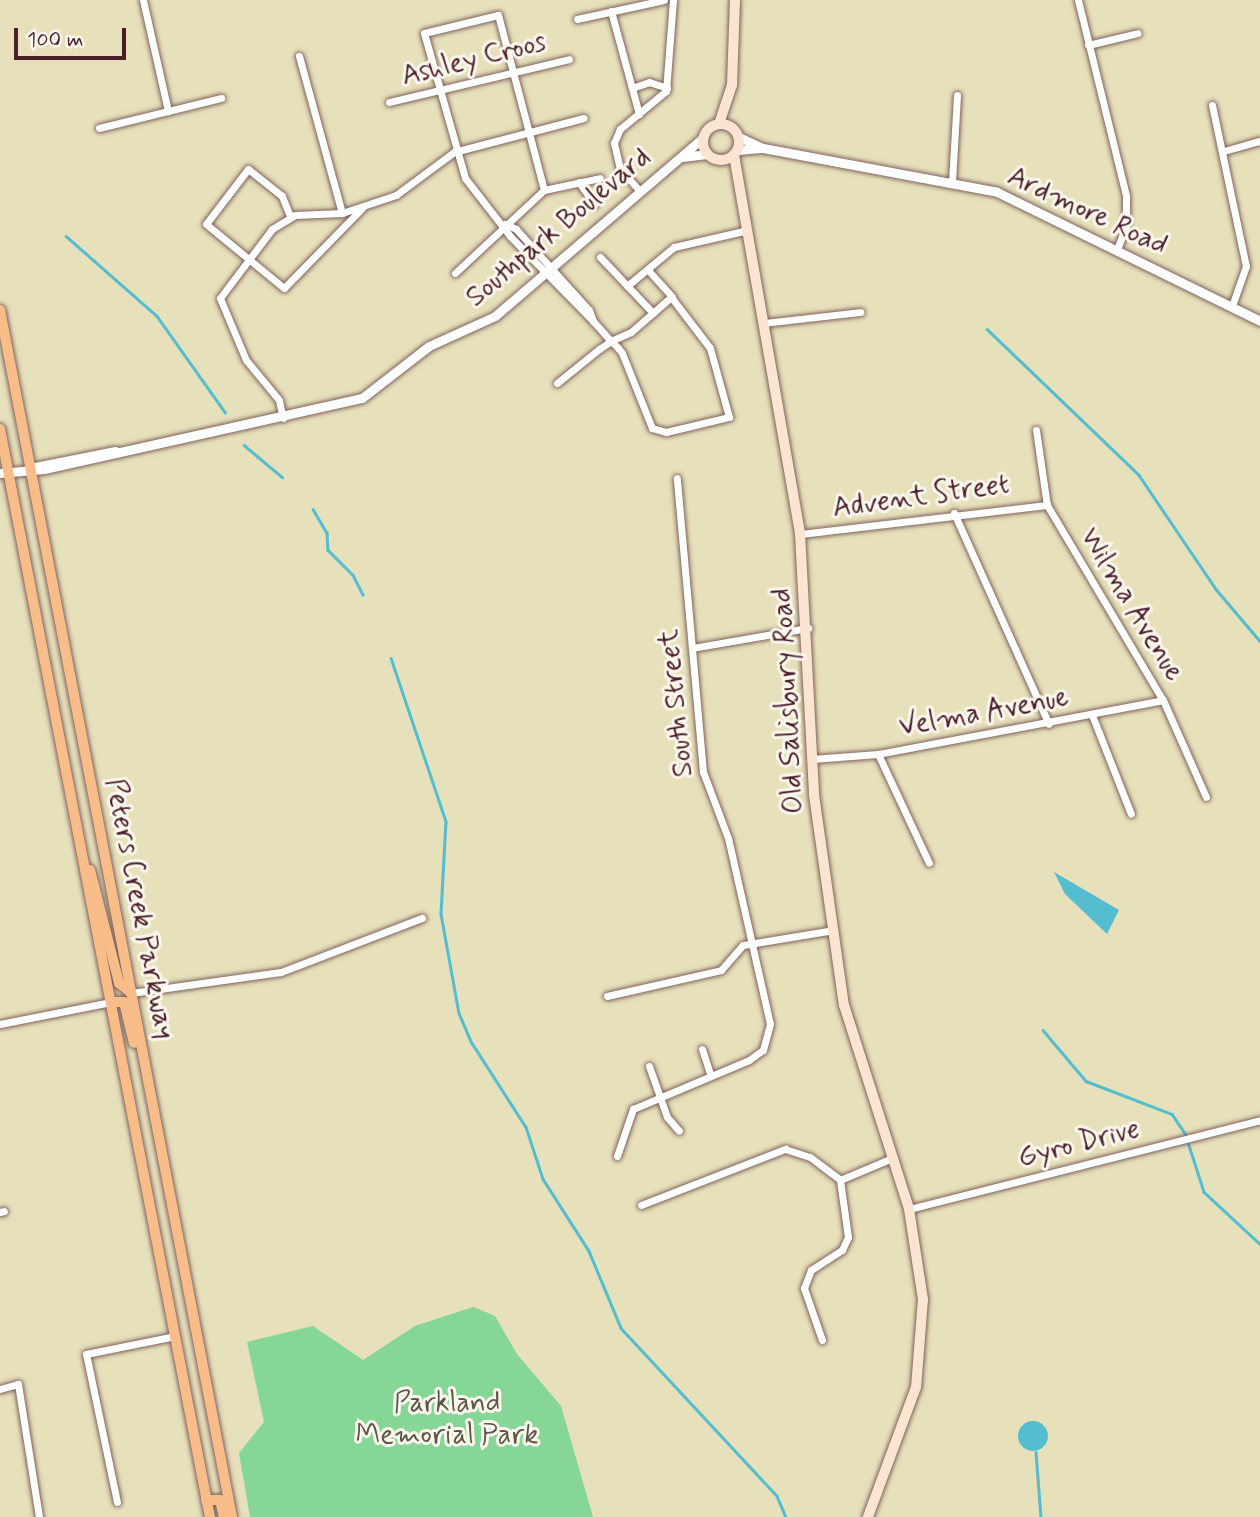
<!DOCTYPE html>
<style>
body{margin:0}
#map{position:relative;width:1260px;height:1517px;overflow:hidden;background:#e6e0bb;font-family:Mynerve,sans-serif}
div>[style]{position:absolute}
.green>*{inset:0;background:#85d697}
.water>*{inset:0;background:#54bdd0}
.round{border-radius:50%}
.stream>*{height:2.5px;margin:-1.25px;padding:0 1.25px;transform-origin:1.25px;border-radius:1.25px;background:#54bdd0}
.roads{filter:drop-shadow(0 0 2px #81635d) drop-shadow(0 0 2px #81635d)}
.minor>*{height:7px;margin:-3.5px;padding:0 3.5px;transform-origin:3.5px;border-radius:3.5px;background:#fff}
.tertiary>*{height:9px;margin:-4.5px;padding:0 4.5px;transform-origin:4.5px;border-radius:4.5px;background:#fff}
.secondary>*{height:10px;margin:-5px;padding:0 5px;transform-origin:5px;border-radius:5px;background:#fce5d0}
.secondary>.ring{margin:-5px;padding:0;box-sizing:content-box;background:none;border:10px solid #fce5d0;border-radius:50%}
.primary>*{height:10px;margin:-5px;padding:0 5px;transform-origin:5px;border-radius:5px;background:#f8bd89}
span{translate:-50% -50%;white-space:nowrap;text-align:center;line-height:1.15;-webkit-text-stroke:6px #fbf7ec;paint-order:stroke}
.street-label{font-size:28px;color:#4a1f2b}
.park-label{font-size:28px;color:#5c564b}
.scale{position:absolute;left:14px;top:28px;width:112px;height:32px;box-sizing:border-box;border:4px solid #4a1f2b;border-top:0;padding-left:9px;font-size:21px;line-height:24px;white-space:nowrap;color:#4a1f2b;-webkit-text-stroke:5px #fbf7ec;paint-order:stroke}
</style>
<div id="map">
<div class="green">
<div style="clip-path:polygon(473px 1307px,495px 1316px,517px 1354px,561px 1406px,593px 1517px,250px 1517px,239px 1453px,264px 1422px,247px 1342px,313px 1326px,363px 1360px,415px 1326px)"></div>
</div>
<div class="water">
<div style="clip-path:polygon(1054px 872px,1119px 910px,1107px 934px,1065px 894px)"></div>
<div class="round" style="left:1018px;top:1421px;width:30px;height:30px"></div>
</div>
<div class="stream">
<div style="left:66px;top:236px;width:121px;rotate:41.3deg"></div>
<div style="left:157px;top:316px;width:118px;rotate:54.7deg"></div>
<div style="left:987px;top:329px;width:211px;rotate:43.8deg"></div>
<div style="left:1139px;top:475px;width:138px;rotate:56deg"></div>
<div style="left:1216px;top:589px;width:68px;rotate:49.8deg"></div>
<div style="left:244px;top:445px;width:50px;rotate:40.1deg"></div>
<div style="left:313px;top:509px;width:28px;rotate:60deg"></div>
<div style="left:327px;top:533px;width:17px;rotate:87deg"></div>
<div style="left:328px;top:550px;width:35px;rotate:45deg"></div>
<div style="left:353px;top:575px;width:22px;rotate:63deg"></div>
<div style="left:391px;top:658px;width:172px;rotate:71.4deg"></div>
<div style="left:446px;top:821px;width:93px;rotate:93.1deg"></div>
<div style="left:441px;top:914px;width:101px;rotate:79.7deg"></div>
<div style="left:459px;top:1013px;width:33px;rotate:67deg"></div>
<div style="left:472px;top:1043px;width:100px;rotate:57.3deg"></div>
<div style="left:526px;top:1127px;width:55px;rotate:71.9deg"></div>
<div style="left:543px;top:1179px;width:85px;rotate:57.4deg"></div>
<div style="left:589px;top:1251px;width:83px;rotate:67.4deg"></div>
<div style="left:621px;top:1328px;width:229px;rotate:47.1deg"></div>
<div style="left:777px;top:1496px;width:23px;rotate:67deg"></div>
<div style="left:1043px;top:1030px;width:67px;rotate:49.9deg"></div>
<div style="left:1086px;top:1081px;width:92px;rotate:21deg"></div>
<div style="left:1172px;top:1114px;width:23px;rotate:56deg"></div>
<div style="left:1185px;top:1133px;width:62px;rotate:72.1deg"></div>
<div style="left:1204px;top:1192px;width:76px;rotate:42.9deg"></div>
<div style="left:1036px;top:1452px;width:65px;rotate:85.6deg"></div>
</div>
<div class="roads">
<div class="minor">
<div style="left:143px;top:0;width:114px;rotate:77.3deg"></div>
<div style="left:1078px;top:0;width:202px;rotate:76.2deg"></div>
<div style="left:1126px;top:196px;width:30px;rotate:90deg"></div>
<div style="left:1126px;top:226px;width:25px;rotate:111deg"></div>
<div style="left:611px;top:11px;width:107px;rotate:74.8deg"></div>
<div style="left:577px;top:19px;width:89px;rotate:-12.3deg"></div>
<div style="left:1088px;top:45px;width:51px;rotate:-13.5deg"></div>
<div style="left:299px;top:56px;width:163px;rotate:74.7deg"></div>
<div style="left:632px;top:88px;width:18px;rotate:-19deg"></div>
<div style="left:649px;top:82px;width:19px;rotate:18deg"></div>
<div style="left:389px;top:102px;width:185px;rotate:-13.4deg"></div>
<div style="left:1212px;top:105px;width:165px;rotate:78.1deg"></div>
<div style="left:1246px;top:266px;width:42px;rotate:109.3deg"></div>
<div style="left:99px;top:128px;width:126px;rotate:-13.8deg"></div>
<div style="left:1224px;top:151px;width:37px;rotate:-16deg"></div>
<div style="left:579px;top:182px;width:27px;rotate:56deg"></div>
<div style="left:952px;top:182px;width:87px;rotate:-86.7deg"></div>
<div style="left:638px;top:189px;width:27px;rotate:-132deg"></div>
<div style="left:620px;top:169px;width:27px;rotate:-103deg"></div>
<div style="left:614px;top:143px;width:15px;rotate:-67deg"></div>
<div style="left:620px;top:129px;width:60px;rotate:-39.6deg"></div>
<div style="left:666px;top:91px;width:91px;rotate:-85.6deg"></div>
<div style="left:544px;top:190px;width:181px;rotate:-104.7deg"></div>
<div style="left:498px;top:15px;width:76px;rotate:166.3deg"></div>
<div style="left:424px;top:33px;width:151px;rotate:74.2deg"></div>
<div style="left:465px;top:178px;width:73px;rotate:52.2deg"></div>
<div style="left:510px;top:236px;width:119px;rotate:45.7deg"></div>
<div style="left:290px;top:216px;width:22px;rotate:-112deg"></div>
<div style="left:282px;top:196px;width:43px;rotate:-141.5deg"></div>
<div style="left:248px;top:169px;width:69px;rotate:127.4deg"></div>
<div style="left:206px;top:224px;width:101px;rotate:39.4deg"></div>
<div style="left:284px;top:288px;width:113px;rotate:-45.7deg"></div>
<div style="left:505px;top:224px;width:12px;rotate:24deg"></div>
<div style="left:516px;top:229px;width:109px;rotate:48deg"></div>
<div style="left:589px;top:310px;width:12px;rotate:70deg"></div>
<div style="left:593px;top:321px;width:27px;rotate:48deg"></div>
<div style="left:611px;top:341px;width:10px;rotate:45deg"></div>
<div style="left:618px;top:348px;width:6px;rotate:51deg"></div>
<div style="left:622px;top:353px;width:81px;rotate:68.2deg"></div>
<div style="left:652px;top:428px;width:15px;rotate:16deg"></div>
<div style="left:666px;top:432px;width:65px;rotate:-13.4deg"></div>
<div style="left:729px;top:417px;width:72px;rotate:-105.4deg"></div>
<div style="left:710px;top:348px;width:64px;rotate:-127.4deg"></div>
<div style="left:671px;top:297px;width:53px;rotate:138.8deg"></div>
<div style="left:631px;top:332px;width:22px;rotate:156deg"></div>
<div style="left:611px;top:341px;width:14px;rotate:146deg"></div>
<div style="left:599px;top:349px;width:54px;rotate:141deg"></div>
<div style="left:600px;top:257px;width:77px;rotate:46.6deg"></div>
<div style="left:648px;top:270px;width:36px;rotate:48deg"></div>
<div style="left:455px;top:273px;width:122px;rotate:-43deg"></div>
<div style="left:544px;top:190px;width:57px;rotate:-12.1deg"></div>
<div style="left:627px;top:286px;width:61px;rotate:-39.7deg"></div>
<div style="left:674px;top:247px;width:76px;rotate:-12.9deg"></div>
<div style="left:764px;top:323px;width:97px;rotate:-6.5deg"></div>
<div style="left:283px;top:418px;width:18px;rotate:-103deg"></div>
<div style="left:279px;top:400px;width:52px;rotate:-129.5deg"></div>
<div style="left:246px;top:360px;width:67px;rotate:-112.8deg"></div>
<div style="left:220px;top:298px;width:86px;rotate:-53deg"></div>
<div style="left:272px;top:229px;width:27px;rotate:-31deg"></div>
<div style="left:295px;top:215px;width:47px;rotate:-2.4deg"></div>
<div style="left:342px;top:213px;width:57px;rotate:-18.4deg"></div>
<div style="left:396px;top:195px;width:72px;rotate:-36.6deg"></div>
<div style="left:454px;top:152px;width:134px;rotate:-14.7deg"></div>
<div style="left:1036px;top:430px;width:76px;rotate:81.7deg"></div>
<div style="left:1047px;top:505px;width:227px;rotate:59.3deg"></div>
<div style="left:1163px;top:700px;width:106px;rotate:66.1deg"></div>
<div style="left:954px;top:513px;width:231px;rotate:65.8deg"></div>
<div style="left:800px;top:534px;width:249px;rotate:-6.7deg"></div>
<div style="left:692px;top:648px;width:118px;rotate:-9.8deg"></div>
<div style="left:1092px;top:715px;width:106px;rotate:68.5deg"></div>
<div style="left:878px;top:754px;width:120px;rotate:64.9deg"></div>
<div style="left:812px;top:759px;width:66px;rotate:-4.3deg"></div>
<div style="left:878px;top:754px;width:290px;rotate:-10.7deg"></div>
<div style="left:131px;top:993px;width:151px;rotate:-8deg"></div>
<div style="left:281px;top:972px;width:151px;rotate:-21deg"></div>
<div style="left:607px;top:996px;width:117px;rotate:-12.8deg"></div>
<div style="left:721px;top:970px;width:33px;rotate:-49deg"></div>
<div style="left:743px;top:945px;width:92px;rotate:-9.4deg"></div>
<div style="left:0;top:1024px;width:113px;rotate:-11.2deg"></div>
<div style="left:702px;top:1049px;width:26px;rotate:72deg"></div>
<div style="left:649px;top:1066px;width:54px;rotate:70.6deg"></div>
<div style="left:667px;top:1117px;width:18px;rotate:49deg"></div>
<div style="left:617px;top:1156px;width:50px;rotate:-71.2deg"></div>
<div style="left:633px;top:1109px;width:126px;rotate:-22.9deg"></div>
<div style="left:749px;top:1060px;width:17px;rotate:-36deg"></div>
<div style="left:763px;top:1050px;width:27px;rotate:-75deg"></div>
<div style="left:770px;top:1024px;width:191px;rotate:-102.7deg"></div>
<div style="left:728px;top:838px;width:71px;rotate:-110.7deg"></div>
<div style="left:703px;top:772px;width:295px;rotate:-95.1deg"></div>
<div style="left:641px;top:1205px;width:155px;rotate:-21.3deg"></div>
<div style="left:785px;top:1149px;width:26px;rotate:18deg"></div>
<div style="left:810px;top:1157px;width:38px;rotate:37deg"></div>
<div style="left:840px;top:1180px;width:56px;rotate:-22.9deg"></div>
<div style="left:909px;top:1209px;width:362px;rotate:-14.2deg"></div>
<div style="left:0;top:1212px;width:4px;rotate:-14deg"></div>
<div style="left:822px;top:1340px;width:55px;rotate:-109.1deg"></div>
<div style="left:804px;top:1288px;width:19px;rotate:-69deg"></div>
<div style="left:811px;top:1270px;width:37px;rotate:-33deg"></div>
<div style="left:842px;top:1250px;width:14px;rotate:-65deg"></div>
<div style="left:848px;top:1237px;width:58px;rotate:-98deg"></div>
<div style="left:0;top:1389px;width:19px;rotate:-16deg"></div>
<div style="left:18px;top:1384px;width:135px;rotate:81deg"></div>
<div style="left:117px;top:1502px;width:151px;rotate:-101.8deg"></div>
<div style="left:86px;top:1354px;width:91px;rotate:-11.4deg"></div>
</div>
<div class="tertiary">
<div style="left:739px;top:137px;width:26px;rotate:25deg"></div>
<div style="left:763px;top:148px;width:238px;rotate:10.6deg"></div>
<div style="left:997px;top:192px;width:293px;rotate:26.1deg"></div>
<div style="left:738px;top:150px;width:23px;rotate:-5deg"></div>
<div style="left:682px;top:157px;width:25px;rotate:-7deg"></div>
<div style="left:30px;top:468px;width:87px;rotate:-11.3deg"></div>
<div style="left:0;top:473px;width:44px;rotate:-5.2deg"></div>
<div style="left:44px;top:469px;width:326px;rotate:-12.6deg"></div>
<div style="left:362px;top:398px;width:85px;rotate:-37.8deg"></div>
<div style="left:429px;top:346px;width:72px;rotate:-24.4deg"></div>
<div style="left:495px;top:316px;width:274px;rotate:-40.6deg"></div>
</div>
<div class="secondary">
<div class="ring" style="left:703px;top:124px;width:26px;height:26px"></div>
<div style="left:719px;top:124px;width:41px;rotate:-71.6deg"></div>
<div style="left:732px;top:85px;width:85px;rotate:-88deg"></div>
<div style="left:734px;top:155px;width:385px;rotate:80.1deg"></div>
<div style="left:800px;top:534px;width:261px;rotate:86.9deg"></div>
<div style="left:814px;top:795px;width:212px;rotate:81.9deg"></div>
<div style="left:844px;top:1005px;width:214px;rotate:72.3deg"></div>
<div style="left:909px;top:1209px;width:91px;rotate:81.2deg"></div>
<div style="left:923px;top:1299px;width:88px;rotate:94.5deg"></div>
<div style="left:916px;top:1387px;width:139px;rotate:110.3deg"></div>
</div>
<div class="primary">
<div style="left:0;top:310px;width:1229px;rotate:79.12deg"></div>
<div style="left:0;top:429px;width:1108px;rotate:79.08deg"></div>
<div style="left:90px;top:870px;width:117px;rotate:75.6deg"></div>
<div style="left:119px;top:983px;width:16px;rotate:40deg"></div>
<div style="left:111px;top:1002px;width:13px"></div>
<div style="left:124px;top:1002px;width:42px;rotate:76.3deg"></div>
<div style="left:206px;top:1500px;width:14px"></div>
<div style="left:220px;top:1500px;width:17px;rotate:77deg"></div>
</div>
</div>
<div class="street-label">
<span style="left:474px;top:60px;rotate:-14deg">Ashley Croos</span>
<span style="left:1087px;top:212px;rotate:25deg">Ardmore Road</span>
<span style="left:559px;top:228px;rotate:-40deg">Southpark Boulevard</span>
<span style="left:921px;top:497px;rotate:-8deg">Advent Street</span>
<span style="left:1131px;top:605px;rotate:59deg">Wilma Avenue</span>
<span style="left:789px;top:701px;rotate:-93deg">Old Salisbury Road</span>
<span style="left:677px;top:703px;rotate:-96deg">South Street</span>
<span style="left:984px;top:713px;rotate:-10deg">Velma Avenue</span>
<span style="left:139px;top:909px;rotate:79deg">Peters Creek Parkway</span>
<span style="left:1079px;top:1144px;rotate:-14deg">Gyro Drive</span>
</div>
<div class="park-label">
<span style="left:447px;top:1420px">Parkland<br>Memorial Park</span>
</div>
<div class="scale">100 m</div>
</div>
